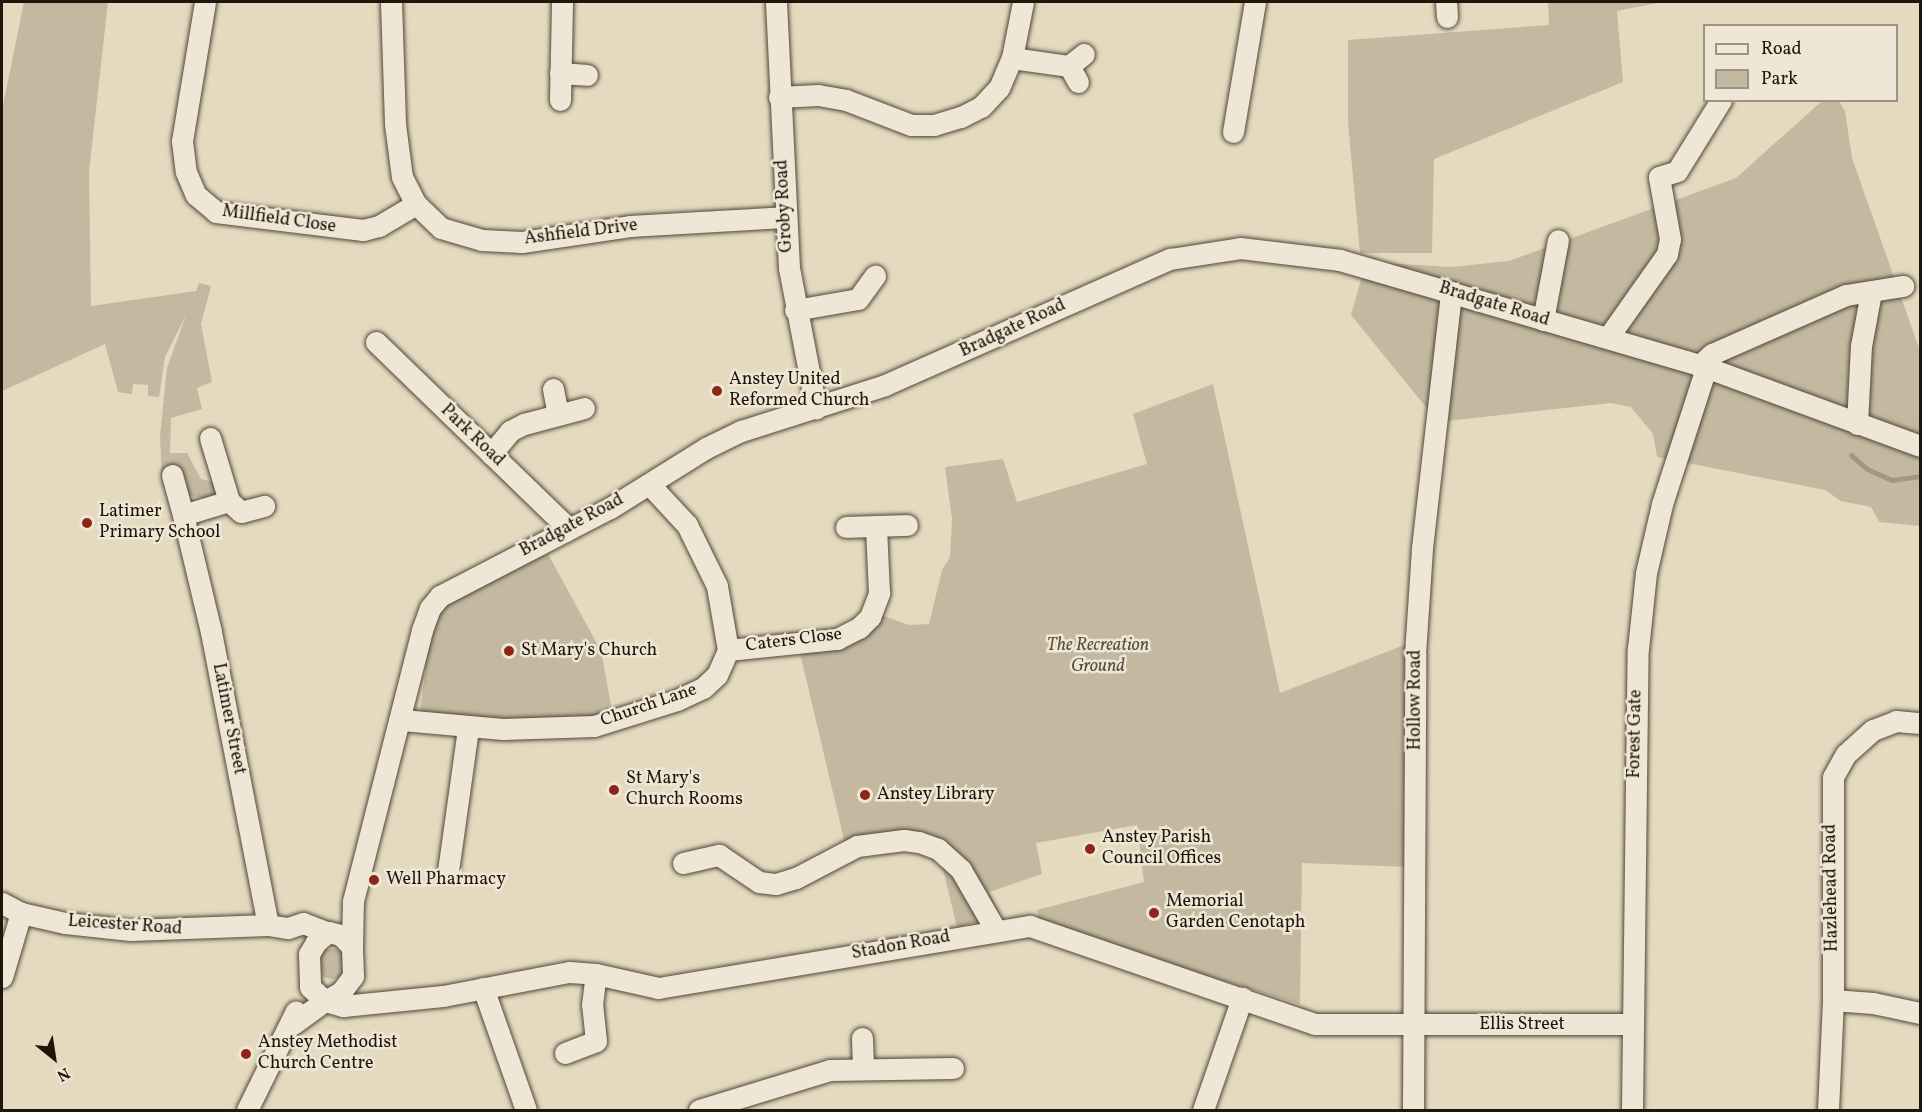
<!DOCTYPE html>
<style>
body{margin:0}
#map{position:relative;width:1922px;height:1112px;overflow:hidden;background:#e5dabf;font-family:Vollkorn,serif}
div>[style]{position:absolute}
.green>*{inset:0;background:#c4b9a0}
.round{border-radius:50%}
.stream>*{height:5px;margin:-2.5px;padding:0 2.5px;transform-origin:2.5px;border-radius:2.5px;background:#a29782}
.roads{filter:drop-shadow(0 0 2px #514638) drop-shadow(0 0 2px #514638)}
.minor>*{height:21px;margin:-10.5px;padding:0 10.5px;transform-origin:10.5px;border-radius:10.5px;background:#eee7d5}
.dots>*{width:16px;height:16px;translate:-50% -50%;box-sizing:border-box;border:3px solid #eee7d5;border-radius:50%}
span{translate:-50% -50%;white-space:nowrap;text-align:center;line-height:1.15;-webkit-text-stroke:5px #eee7d5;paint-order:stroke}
.street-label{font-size:18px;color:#20150b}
.poi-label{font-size:18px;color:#20150b}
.left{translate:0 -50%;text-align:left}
.park-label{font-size:18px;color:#594e3f;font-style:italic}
.frame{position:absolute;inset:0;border:3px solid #20150b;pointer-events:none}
.legend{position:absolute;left:1703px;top:24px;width:195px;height:78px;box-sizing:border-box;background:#eee7d5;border:2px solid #9c9384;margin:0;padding:8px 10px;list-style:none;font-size:18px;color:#20150b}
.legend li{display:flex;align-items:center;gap:12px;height:30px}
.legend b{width:30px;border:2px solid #9c9384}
.north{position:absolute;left:24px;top:1028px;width:60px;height:60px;-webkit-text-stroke:4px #eee7d5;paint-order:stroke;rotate:150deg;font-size:16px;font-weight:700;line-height:24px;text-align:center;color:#20150b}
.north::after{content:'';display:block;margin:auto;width:21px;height:27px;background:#20150b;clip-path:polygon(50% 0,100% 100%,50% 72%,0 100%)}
</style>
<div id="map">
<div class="green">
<div style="clip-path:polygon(24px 2px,108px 2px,89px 172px,91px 306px,196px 291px,199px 283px,211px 286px,201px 324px,212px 382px,197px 388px,202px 409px,171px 418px,170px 453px,187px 453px,201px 479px,216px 483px,216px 494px,206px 498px,189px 496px,179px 474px,162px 477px,160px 436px,167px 368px,186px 315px,165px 357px,159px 397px,148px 396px,148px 385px,133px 384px,132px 394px,118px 392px,105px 344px,2px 391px,2px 110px)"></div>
<div style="clip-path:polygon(1548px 2px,1662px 2px,1617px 11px,1623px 82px,1434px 159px,1432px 253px,1360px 253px,1348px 123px,1348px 40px,1549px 25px)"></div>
<div style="clip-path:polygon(1822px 101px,1839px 101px,1845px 111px,1852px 158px,1920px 351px,1920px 526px,1879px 522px,1871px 507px,1841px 501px,1825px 490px,1657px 457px,1653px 434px,1631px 407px,1611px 403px,1438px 422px,1351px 315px,1366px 262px,1451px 267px,1509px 261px,1736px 178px)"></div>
<div style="clip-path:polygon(1213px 384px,1280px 693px,1412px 642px,1408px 867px,1302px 863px,1300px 1004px,1040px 925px,1037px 910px,1144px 882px,1137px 825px,1036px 843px,1042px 874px,989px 892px,1001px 916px,957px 927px,938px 849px,847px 852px,800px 653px,884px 616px,909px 625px,929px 624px,942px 570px,950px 557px,952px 519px,945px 467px,1003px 459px,1017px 502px,1147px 464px,1133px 414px)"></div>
<div style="clip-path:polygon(548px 554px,601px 651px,612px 710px,566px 723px,420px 713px,428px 648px,441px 610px,463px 593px)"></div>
<div class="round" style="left:317px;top:949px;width:30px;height:30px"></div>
</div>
<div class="stream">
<div style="left:1851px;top:455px;width:21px;rotate:41deg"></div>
<div style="left:1867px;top:469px;width:27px;rotate:24deg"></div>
<div style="left:1892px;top:480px;width:28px;rotate:-8deg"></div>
</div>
<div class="roads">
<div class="minor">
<div style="left:205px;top:2px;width:141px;rotate:99.4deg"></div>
<div style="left:182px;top:141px;width:31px;rotate:83deg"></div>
<div style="left:186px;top:172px;width:25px;rotate:67deg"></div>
<div style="left:196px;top:195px;width:26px;rotate:40deg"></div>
<div style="left:216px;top:212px;width:148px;rotate:7deg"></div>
<div style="left:363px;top:230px;width:16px;rotate:-14deg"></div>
<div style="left:379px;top:226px;width:43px;rotate:-30.7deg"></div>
<div style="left:391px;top:2px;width:122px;rotate:88.1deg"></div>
<div style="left:395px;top:124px;width:53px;rotate:82.5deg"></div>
<div style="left:402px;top:177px;width:30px;rotate:63deg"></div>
<div style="left:416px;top:204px;width:35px;rotate:44deg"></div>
<div style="left:441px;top:228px;width:43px;rotate:16.3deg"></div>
<div style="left:482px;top:240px;width:40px;rotate:2.9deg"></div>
<div style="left:522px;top:242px;width:109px;rotate:-8.4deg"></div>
<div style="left:630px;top:226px;width:154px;rotate:-3.3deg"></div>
<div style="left:776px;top:2px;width:266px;rotate:87.2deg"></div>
<div style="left:789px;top:268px;width:143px;rotate:79.1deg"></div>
<div style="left:1446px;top:2px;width:15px;rotate:86deg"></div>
<div style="left:1012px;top:58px;width:58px;rotate:8deg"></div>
<div style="left:560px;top:73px;width:27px;rotate:4deg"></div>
<div style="left:1078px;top:82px;width:18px;rotate:-119deg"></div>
<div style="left:1069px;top:66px;width:19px;rotate:-39deg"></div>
<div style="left:779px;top:97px;width:39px;rotate:-3deg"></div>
<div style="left:818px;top:95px;width:28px;rotate:10deg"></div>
<div style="left:846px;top:100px;width:70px;rotate:21deg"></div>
<div style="left:911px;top:125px;width:23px"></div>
<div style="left:934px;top:125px;width:28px;rotate:-17deg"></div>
<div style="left:961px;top:117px;width:22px;rotate:-27deg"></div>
<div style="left:981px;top:107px;width:26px;rotate:-47deg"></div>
<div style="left:999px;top:88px;width:33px;rotate:-67deg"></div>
<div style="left:1012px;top:58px;width:57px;rotate:-78.9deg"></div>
<div style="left:560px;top:100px;width:98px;rotate:-88.8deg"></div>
<div style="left:1233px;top:132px;width:132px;rotate:-80.4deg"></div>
<div style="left:795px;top:310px;width:64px;rotate:-9.9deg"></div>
<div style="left:858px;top:299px;width:29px;rotate:-54deg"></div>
<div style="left:1543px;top:320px;width:81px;rotate:-79.4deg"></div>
<div style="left:1609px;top:336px;width:100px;rotate:-54.7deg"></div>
<div style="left:1667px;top:254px;width:15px;rotate:-79deg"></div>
<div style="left:1670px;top:239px;width:63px;rotate:-100.1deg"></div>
<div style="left:1659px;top:177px;width:19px;rotate:-18deg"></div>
<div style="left:1677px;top:171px;width:84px;rotate:-58.2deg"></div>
<div style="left:376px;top:342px;width:257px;rotate:44.1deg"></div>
<div style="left:561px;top:521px;width:11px;rotate:63deg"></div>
<div style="left:1700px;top:365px;width:16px;rotate:-43deg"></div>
<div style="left:1712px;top:354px;width:146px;rotate:-23.8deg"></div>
<div style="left:1846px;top:295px;width:58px;rotate:-9deg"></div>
<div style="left:553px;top:389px;width:26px;rotate:79deg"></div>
<div style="left:1857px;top:424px;width:78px;rotate:-87.1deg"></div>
<div style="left:1861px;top:346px;width:55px;rotate:-79.5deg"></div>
<div style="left:210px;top:438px;width:66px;rotate:73.2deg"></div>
<div style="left:229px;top:501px;width:16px;rotate:43deg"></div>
<div style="left:241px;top:512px;width:24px;rotate:-15deg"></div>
<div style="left:491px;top:454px;width:30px;rotate:-50deg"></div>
<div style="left:510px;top:431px;width:16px;rotate:-27deg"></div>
<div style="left:524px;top:424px;width:62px;rotate:-14.9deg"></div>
<div style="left:172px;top:475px;width:41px;rotate:74.6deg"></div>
<div style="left:229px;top:501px;width:48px;rotate:163.1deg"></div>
<div style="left:183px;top:515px;width:120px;rotate:76.5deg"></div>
<div style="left:211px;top:632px;width:298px;rotate:79deg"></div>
<div style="left:846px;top:527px;width:61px;rotate:-1.9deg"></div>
<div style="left:728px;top:650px;width:110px;rotate:-5.8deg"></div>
<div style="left:837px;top:639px;width:25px;rotate:-27deg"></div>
<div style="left:859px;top:628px;width:16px;rotate:-45deg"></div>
<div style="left:870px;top:617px;width:26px;rotate:-69deg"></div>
<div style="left:879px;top:593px;width:66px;rotate:-92.6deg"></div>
<div style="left:402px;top:720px;width:101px;rotate:5.1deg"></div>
<div style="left:503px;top:729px;width:91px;rotate:-1.9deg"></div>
<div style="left:594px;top:726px;width:87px;rotate:-17.4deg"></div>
<div style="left:677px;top:700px;width:29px;rotate:-25deg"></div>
<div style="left:703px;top:688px;width:19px;rotate:-43deg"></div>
<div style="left:717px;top:675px;width:27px;rotate:-66deg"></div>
<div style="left:728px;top:650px;width:65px;rotate:-99.8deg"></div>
<div style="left:717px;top:586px;width:68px;rotate:-116.2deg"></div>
<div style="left:687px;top:525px;width:56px;rotate:-132.8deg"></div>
<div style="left:683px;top:863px;width:37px;rotate:-13deg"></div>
<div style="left:719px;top:855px;width:48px;rotate:34deg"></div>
<div style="left:759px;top:882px;width:17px;rotate:7deg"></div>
<div style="left:776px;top:884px;width:21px;rotate:-17deg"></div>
<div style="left:796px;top:878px;width:69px;rotate:-27.7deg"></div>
<div style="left:857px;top:846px;width:47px;rotate:-7.3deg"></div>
<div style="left:904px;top:840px;width:15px;rotate:8deg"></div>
<div style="left:919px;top:842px;width:20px;rotate:20deg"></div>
<div style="left:938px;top:849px;width:31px;rotate:42deg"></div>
<div style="left:961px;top:870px;width:68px;rotate:60deg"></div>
<div style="left:448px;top:871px;width:144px;rotate:-82deg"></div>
<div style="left:2px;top:903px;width:21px;rotate:28deg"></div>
<div style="left:21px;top:913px;width:45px;rotate:12.8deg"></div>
<div style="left:65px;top:923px;width:66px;rotate:6.1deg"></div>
<div style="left:131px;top:930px;width:137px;rotate:-2.1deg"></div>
<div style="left:268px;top:925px;width:20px;rotate:9deg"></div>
<div style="left:288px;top:928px;width:16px;rotate:-18deg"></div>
<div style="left:303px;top:923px;width:25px;rotate:21deg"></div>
<div style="left:352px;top:947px;width:46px;rotate:-88.8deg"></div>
<div style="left:353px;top:901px;width:280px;rotate:-75.7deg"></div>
<div style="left:422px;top:630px;width:23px;rotate:-70deg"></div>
<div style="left:430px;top:608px;width:16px;rotate:-50deg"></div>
<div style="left:440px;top:596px;width:191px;rotate:-27.4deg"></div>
<div style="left:610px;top:508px;width:113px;rotate:-32deg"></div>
<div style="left:706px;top:448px;width:39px;rotate:-26deg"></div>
<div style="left:741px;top:431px;width:151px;rotate:-17.7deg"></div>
<div style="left:885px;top:385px;width:312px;rotate:-23.9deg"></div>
<div style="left:1170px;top:259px;width:71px;rotate:-8.9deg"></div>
<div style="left:1240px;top:248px;width:101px;rotate:6.8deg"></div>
<div style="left:1340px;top:260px;width:375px;rotate:16.3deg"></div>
<div style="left:1700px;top:365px;width:234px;rotate:20.2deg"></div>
<div style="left:2px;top:977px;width:67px;rotate:-73.5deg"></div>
<div style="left:483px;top:988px;width:129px;rotate:70.6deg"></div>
<div style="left:1833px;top:1000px;width:40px;rotate:4.3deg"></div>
<div style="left:1873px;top:1003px;width:48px;rotate:12deg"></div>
<div style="left:293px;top:1024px;width:39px;rotate:-36deg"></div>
<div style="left:325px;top:1001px;width:18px;rotate:-29deg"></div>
<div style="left:341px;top:992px;width:20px;rotate:-53deg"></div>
<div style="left:353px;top:976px;width:29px;rotate:-92deg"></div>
<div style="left:352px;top:947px;width:16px;rotate:-133deg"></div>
<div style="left:341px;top:935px;width:13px;rotate:-167deg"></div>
<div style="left:328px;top:932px;width:16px;rotate:140deg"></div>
<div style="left:316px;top:942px;width:14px;rotate:120deg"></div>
<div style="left:309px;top:954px;width:33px;rotate:88deg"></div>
<div style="left:310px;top:987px;width:21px;rotate:43deg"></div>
<div style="left:325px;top:1001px;width:19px;rotate:16deg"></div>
<div style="left:343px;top:1006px;width:100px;rotate:-5.7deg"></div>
<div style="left:443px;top:996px;width:128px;rotate:-10.8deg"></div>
<div style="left:569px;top:972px;width:27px;rotate:4deg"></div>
<div style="left:596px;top:974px;width:64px;rotate:12.7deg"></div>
<div style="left:658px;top:988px;width:377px;rotate:-9.5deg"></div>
<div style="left:1030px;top:926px;width:301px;rotate:19deg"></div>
<div style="left:1315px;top:1024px;width:318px"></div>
<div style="left:862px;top:1038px;width:28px;rotate:88deg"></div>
<div style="left:565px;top:1053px;width:33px;rotate:-21deg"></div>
<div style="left:596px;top:1041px;width:36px;rotate:-96deg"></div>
<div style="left:592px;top:1005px;width:31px;rotate:-83deg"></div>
<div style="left:247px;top:1110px;width:110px;rotate:-63.7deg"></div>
<div style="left:699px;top:1110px;width:137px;rotate:-17deg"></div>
<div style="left:830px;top:1070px;width:123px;rotate:-0.9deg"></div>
<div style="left:1203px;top:1110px;width:119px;rotate:-70.8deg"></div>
<div style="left:1413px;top:1110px;width:456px;rotate:-89.7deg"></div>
<div style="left:1415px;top:654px;width:106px;rotate:-86.2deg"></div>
<div style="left:1422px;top:548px;width:258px;rotate:-83.5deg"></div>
<div style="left:1632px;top:1110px;width:461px;rotate:-89.3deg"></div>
<div style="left:1638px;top:649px;width:76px;rotate:-84deg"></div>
<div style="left:1646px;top:573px;width:71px;rotate:-76.9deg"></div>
<div style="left:1662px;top:504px;width:143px;rotate:-72.1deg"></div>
<div style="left:1828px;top:1110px;width:110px;rotate:-87.4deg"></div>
<div style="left:1833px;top:1000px;width:223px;rotate:-90deg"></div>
<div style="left:1833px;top:777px;width:26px;rotate:-61deg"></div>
<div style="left:1846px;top:754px;width:36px;rotate:-42deg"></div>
<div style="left:1873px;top:730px;width:25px;rotate:-21deg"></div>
<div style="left:1896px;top:721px;width:24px;rotate:5deg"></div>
</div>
</div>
<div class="dots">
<div style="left:717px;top:391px;background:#8f2418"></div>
<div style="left:87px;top:523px;background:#8f2418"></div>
<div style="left:509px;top:651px;background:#8f2418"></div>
<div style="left:614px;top:790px;background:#8f2418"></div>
<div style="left:865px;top:795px;background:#8f2418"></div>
<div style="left:1090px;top:849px;background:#8f2418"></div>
<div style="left:374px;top:880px;background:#8f2418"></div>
<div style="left:1154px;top:913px;background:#8f2418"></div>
<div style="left:246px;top:1054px;background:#8f2418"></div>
</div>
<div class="street-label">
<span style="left:785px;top:206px;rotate:-93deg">Groby Road</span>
<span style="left:279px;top:220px;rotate:8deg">Millfield Close</span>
<span style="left:581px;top:233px;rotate:-7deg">Ashfield Drive</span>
<span style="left:1494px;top:305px;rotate:17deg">Bradgate Road</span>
<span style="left:1013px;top:329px;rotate:-25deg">Bradgate Road</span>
<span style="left:472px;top:436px;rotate:44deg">Park Road</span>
<span style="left:572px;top:526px;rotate:-28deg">Bradgate Road</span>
<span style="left:794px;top:641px;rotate:-7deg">Caters Close</span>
<span style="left:1416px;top:700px;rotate:-90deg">Hollow Road</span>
<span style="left:649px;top:706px;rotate:-19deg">Church Lane</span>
<span style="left:228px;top:719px;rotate:79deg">Latimer Street</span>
<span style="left:1636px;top:734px;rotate:-89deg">Forest Gate</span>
<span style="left:1832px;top:888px;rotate:-91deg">Hazlehead Road</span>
<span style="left:125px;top:926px;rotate:4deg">Leicester Road</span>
<span style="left:901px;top:946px;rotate:-10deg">Stadon Road</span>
<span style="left:1522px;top:1025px">Ellis Street</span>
</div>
<div class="poi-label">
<span class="left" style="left:729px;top:391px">Anstey United<br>Reformed Church</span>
<span class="left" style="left:99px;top:523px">Latimer<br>Primary School</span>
<span class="left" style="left:521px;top:651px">St Mary's Church</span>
<span class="left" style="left:626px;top:790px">St Mary's<br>Church Rooms</span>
<span class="left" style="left:877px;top:795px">Anstey Library</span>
<span class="left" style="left:1102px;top:849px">Anstey Parish<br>Council Offices</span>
<span class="left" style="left:386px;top:880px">Well Pharmacy</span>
<span class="left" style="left:1166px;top:913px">Memorial<br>Garden Cenotaph</span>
<span class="left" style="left:258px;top:1054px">Anstey Methodist<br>Church Centre</span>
</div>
<div class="park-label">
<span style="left:1098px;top:657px">The Recreation<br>Ground</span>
</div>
<div class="frame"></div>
<ul class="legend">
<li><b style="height:8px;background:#eee7d5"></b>Road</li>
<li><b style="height:16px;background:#c4b9a0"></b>Park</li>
</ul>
<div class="north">N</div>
</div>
